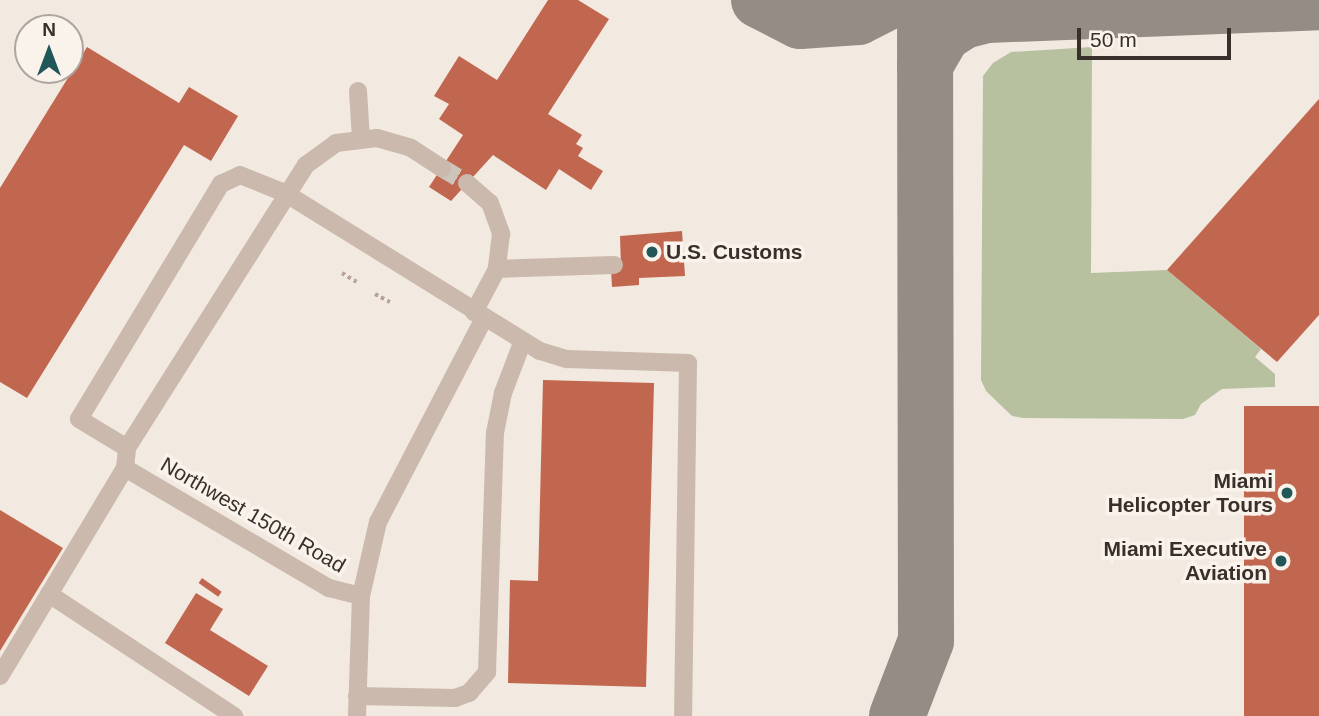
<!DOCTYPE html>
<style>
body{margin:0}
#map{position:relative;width:1319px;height:716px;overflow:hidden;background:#f2e9e0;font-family:Helvetica,sans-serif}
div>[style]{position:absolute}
.green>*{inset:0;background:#b7c1a0}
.taxiway>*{height:56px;margin:-28px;padding:0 28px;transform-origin:28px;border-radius:28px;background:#968c86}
.building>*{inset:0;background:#c1674f;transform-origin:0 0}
.minor-tunnel>*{height:18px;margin-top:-9px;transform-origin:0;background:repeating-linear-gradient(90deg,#cdc4bc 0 18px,transparent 0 27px)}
.path>*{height:3.5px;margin-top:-1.75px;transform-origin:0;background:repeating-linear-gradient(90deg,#b6a396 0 3.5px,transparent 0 7px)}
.minor>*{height:18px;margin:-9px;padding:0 9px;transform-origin:9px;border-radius:9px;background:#cab9ac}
.dots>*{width:19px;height:19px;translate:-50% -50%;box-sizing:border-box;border:4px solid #faf3ec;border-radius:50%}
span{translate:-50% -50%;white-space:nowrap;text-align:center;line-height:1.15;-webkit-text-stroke:7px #faf3ec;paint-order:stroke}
.poi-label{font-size:21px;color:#392f2b;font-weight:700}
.left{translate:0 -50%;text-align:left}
.right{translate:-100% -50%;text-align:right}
.street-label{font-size:21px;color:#392f2b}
.north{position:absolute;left:14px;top:14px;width:70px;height:70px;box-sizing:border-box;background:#faf3ec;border:2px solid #ada59f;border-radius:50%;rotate:0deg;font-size:19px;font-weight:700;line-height:28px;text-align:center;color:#392f2b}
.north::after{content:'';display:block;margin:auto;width:24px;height:32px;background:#215759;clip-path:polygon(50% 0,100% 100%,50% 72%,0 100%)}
.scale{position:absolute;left:1077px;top:28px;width:154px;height:32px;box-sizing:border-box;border:4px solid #392f2b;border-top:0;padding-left:9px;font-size:21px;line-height:24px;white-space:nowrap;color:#392f2b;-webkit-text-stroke:5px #faf3ec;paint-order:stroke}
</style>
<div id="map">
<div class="green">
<div style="clip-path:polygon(1092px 47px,1091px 273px,1167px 270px,1261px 349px,1255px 357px,1275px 374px,1275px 387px,1222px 389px,1201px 404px,1195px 415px,1183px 419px,1023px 418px,1012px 416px,986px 391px,981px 380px,983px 76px,993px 63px,1011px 52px)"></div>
</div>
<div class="taxiway">
<div style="left:759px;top:0;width:46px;rotate:27.1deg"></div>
<div style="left:800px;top:21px;width:58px;rotate:-3.9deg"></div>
<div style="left:858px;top:17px;width:37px;rotate:-27deg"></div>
<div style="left:925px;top:65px;width:36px;rotate:-60deg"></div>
<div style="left:943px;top:34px;width:24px;rotate:-33deg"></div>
<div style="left:963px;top:21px;width:25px;rotate:-14deg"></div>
<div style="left:987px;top:15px;width:332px;rotate:-2.2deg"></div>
<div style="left:897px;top:716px;width:80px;rotate:-68.9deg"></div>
<div style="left:926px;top:641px;width:641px;rotate:-90.09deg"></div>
</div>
<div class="building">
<div style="clip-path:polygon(548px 0,578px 0,609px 19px,548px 114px,582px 135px,576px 144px,583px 148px,578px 156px,603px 171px,591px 190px,559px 169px,546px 190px,493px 155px,451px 201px,429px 187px,463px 135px,439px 119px,449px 104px,434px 96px,459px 56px,497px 80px)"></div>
<div style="clip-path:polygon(87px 47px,179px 103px,189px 87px,238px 116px,211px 161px,184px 145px,27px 398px,0 382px,0 188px)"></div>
<div style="clip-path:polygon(1319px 99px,1319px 315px,1277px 362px,1167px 270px)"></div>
<div style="clip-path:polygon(682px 231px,685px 276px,639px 278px,639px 285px,612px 287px,611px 269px,621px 268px,620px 236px)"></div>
<div style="clip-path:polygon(543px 380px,654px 383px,646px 687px,508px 683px,510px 580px,538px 581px)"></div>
<div style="left:1244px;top:406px;width:75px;height:310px"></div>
<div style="clip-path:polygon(0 510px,63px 548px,0 651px)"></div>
<div style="left:202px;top:578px;width:24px;height:6px;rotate:35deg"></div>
<div style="clip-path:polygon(196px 593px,223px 609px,210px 630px,268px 666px,249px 696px,165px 643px)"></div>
</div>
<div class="minor-tunnel">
<div style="left:442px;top:168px;width:29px;rotate:31deg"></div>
</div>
<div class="path">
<div style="left:342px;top:273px;width:17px;rotate:31deg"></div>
<div style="left:375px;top:294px;width:17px;rotate:28deg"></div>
</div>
<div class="minor">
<div style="left:358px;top:91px;width:48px;rotate:86.4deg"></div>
<div style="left:467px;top:183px;width:30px;rotate:41deg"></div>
<div style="left:490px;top:203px;width:33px;rotate:70deg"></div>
<div style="left:501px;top:234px;width:35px;rotate:97deg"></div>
<div style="left:497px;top:269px;width:49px;rotate:118.1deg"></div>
<div style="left:497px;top:269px;width:117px;rotate:-2deg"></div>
<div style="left:127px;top:448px;width:56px;rotate:-148.9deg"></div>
<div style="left:79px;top:419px;width:275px;rotate:-58.9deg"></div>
<div style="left:221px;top:184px;width:21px;rotate:-25deg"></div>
<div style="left:240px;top:175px;width:48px;rotate:21.8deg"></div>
<div style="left:285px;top:193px;width:300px;rotate:31.8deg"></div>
<div style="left:540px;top:351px;width:28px;rotate:17deg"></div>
<div style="left:567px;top:359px;width:121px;rotate:1.9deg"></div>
<div style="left:688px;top:363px;width:353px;rotate:90.8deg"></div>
<div style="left:125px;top:468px;width:237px;rotate:30.5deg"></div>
<div style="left:329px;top:588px;width:33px;rotate:14deg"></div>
<div style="left:49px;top:594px;width:222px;rotate:33.4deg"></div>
<div style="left:0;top:676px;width:243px;rotate:-59deg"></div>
<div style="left:125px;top:468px;width:20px;rotate:-84deg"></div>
<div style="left:127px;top:448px;width:335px;rotate:-57.7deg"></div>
<div style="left:306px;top:165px;width:37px;rotate:-36deg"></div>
<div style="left:336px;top:143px;width:41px;rotate:-7deg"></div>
<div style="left:377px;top:138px;width:35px;rotate:16deg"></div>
<div style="left:411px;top:148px;width:37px;rotate:33deg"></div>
<div style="left:357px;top:696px;width:98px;rotate:1.2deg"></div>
<div style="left:455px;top:698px;width:15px;rotate:-20deg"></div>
<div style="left:469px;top:693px;width:28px;rotate:-49deg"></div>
<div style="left:487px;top:672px;width:239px;rotate:-88.1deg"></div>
<div style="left:495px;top:433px;width:41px;rotate:-78.7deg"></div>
<div style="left:503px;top:393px;width:53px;rotate:-69.2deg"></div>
<div style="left:357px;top:716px;width:120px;rotate:-88.1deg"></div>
<div style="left:361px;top:596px;width:76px;rotate:-77.1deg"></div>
<div style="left:378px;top:522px;width:230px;rotate:-62.5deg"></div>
</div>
<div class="dots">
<div style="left:652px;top:252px;background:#215759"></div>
<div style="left:1287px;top:493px;background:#215759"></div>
<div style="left:1281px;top:561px;background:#215759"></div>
</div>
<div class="poi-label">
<span class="left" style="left:666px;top:252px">U.S. Customs</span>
<span class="right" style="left:1273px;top:493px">Miami<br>Helicopter Tours</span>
<span class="right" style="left:1267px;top:561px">Miami Executive<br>Aviation</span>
</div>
<div class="street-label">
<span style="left:253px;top:515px;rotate:30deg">Northwest 150th Road</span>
</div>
<div class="north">N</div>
<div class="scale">50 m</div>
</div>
